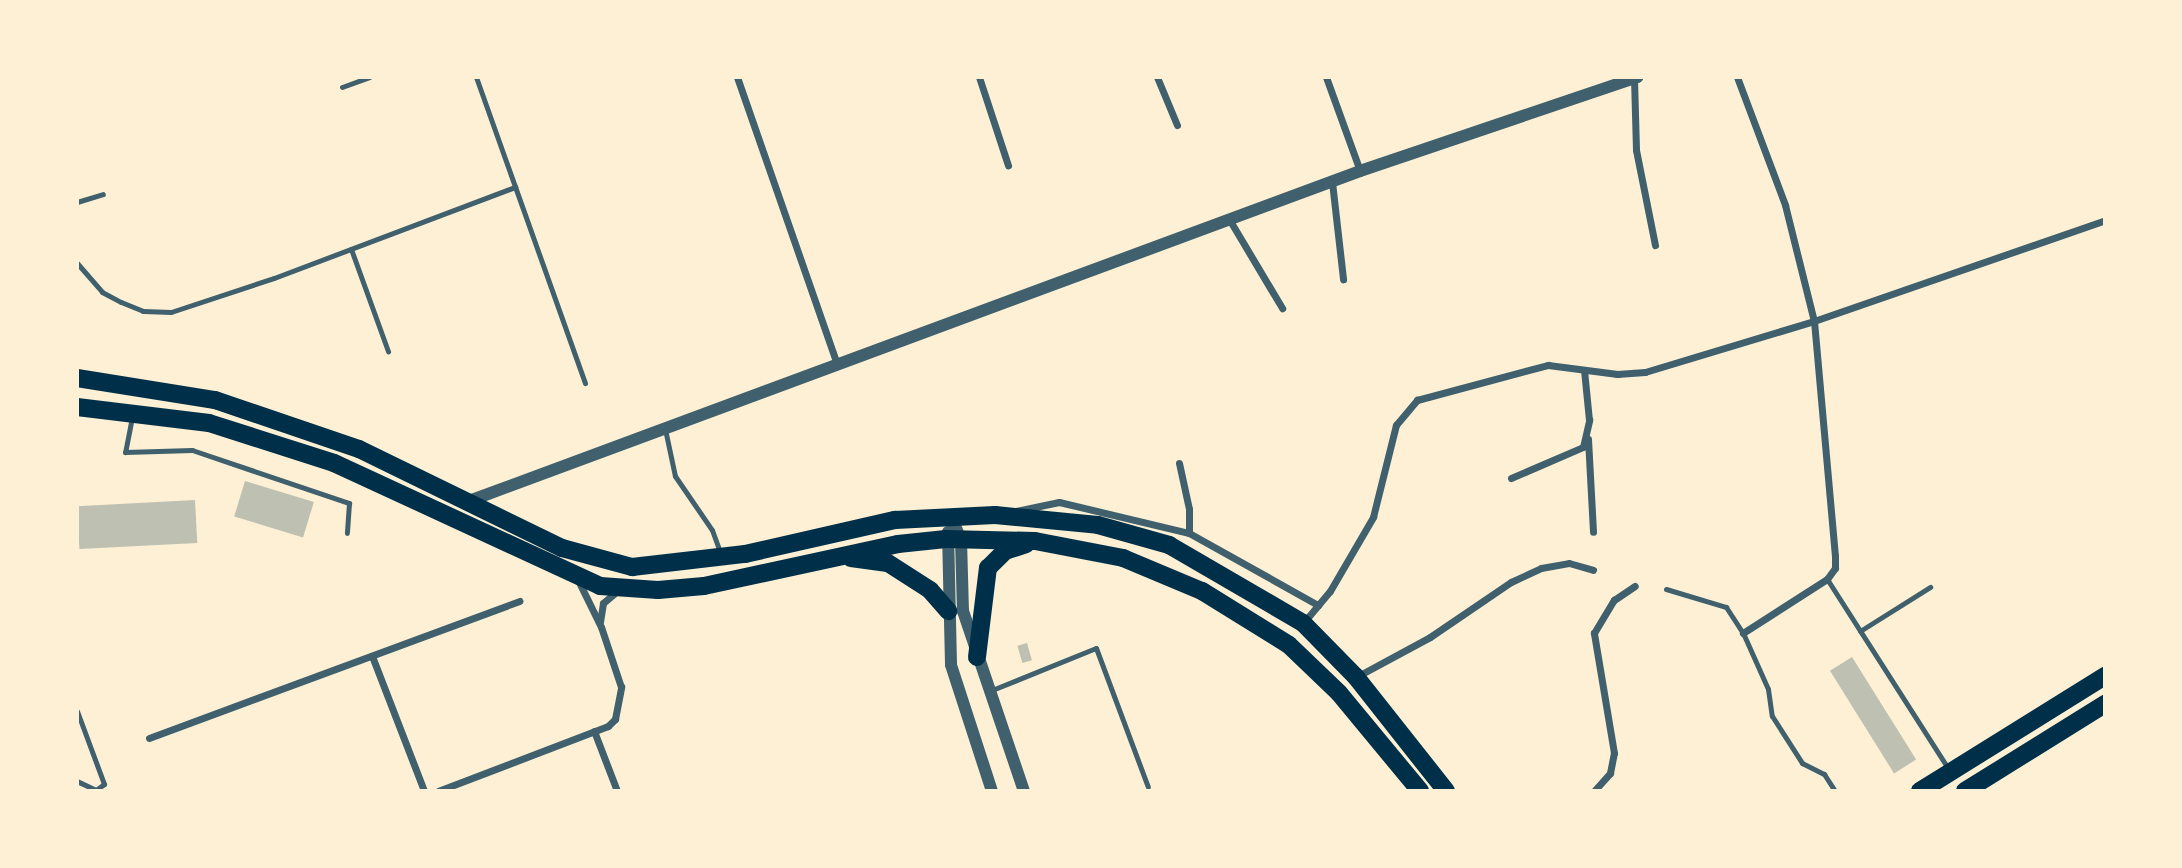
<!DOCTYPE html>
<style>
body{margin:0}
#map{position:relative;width:2182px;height:868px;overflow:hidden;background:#fdf0d5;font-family:Mulish,sans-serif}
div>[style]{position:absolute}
.building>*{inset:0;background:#bec0b2;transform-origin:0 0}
.service>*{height:5px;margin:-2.5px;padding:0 2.5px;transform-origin:2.5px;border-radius:2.5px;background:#3f606c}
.minor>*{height:7px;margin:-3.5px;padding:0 3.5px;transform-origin:3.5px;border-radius:3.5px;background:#3f606c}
.tertiary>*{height:12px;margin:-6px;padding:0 6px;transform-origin:6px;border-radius:6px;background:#3f606c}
.primary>*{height:18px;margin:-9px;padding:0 9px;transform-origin:9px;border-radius:9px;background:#003049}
span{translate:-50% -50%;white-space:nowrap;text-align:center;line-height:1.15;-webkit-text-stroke:6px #fdf0d5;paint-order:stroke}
.frame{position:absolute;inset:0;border:79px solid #fdf0d5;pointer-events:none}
</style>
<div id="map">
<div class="building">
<div style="left:245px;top:481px;width:72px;height:37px;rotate:17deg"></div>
<div style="left:195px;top:500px;width:43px;height:118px;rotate:87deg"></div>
<div style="left:1027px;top:643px;width:18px;height:10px;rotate:74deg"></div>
<div style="left:1852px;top:657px;width:121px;height:26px;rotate:58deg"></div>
</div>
<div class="service">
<div style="left:476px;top:77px;width:325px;rotate:70.4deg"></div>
<div style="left:342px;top:87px;width:29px;rotate:-20deg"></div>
<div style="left:77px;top:202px;width:27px;rotate:-17deg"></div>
<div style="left:351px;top:249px;width:109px;rotate:70.1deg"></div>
<div style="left:77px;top:263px;width:38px;rotate:49deg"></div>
<div style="left:102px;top:292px;width:21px;rotate:28deg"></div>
<div style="left:121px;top:302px;width:24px;rotate:22deg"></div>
<div style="left:143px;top:311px;width:28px;rotate:2deg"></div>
<div style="left:171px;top:312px;width:108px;rotate:-18.3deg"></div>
<div style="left:274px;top:278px;width:258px;rotate:-20.7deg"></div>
<div style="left:132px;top:417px;width:36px;rotate:101deg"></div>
<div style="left:125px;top:452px;width:67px;rotate:-1.7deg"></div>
<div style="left:192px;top:450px;width:166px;rotate:18.7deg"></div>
<div style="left:349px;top:503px;width:30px;rotate:94deg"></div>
<div style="left:665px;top:429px;width:48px;rotate:78deg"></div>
<div style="left:675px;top:476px;width:65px;rotate:55.6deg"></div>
<div style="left:712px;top:530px;width:27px;rotate:70deg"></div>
<div style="left:1827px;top:579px;width:227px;rotate:57.4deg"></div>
<div style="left:1666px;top:589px;width:63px;rotate:16.7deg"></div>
<div style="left:1726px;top:607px;width:31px;rotate:57deg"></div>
<div style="left:1743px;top:633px;width:61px;rotate:65.9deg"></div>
<div style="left:1768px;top:689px;width:27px;rotate:82deg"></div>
<div style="left:1772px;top:716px;width:56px;rotate:57.4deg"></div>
<div style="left:1802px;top:763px;width:25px;rotate:27deg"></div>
<div style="left:1824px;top:774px;width:20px;rotate:57deg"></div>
<div style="left:1860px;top:631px;width:83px;rotate:-32.2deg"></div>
<div style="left:992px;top:690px;width:112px;rotate:-22deg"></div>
<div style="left:1096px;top:648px;width:148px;rotate:69.5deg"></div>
<div style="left:77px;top:711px;width:78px;rotate:69.7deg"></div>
<div style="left:104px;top:784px;width:10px;rotate:143deg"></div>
<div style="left:96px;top:790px;width:21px;rotate:-155deg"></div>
</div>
<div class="minor">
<div style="left:737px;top:77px;width:304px;rotate:70.8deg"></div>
<div style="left:979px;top:77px;width:93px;rotate:71.8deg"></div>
<div style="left:1157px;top:77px;width:52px;rotate:67.4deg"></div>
<div style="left:1326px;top:77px;width:100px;rotate:70.1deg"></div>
<div style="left:1737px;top:77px;width:137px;rotate:69.4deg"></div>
<div style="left:1785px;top:205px;width:120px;rotate:76deg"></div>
<div style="left:1814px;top:321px;width:236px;rotate:84.9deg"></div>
<div style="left:1835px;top:556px;width:12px;rotate:90deg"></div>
<div style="left:1835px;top:568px;width:14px;rotate:126deg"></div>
<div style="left:1827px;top:579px;width:100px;rotate:147.3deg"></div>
<div style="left:1634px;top:78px;width:72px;rotate:88.4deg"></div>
<div style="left:1636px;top:150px;width:97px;rotate:78.7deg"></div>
<div style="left:1332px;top:182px;width:98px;rotate:83.5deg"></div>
<div style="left:1229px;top:219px;width:104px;rotate:59.2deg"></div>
<div style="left:1588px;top:439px;width:93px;rotate:86.9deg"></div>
<div style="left:1179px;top:463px;width:47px;rotate:77.7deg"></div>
<div style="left:1189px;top:509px;width:24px;rotate:90deg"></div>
<div style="left:1511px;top:478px;width:78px;rotate:-23.3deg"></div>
<div style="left:1583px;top:447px;width:28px;rotate:-77deg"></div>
<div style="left:1589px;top:420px;width:50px;rotate:-95.7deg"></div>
<div style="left:1016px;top:511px;width:44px;rotate:-11.8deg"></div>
<div style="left:1059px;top:502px;width:134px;rotate:13.4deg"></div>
<div style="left:1189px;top:533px;width:148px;rotate:29.2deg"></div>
<div style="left:600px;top:622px;width:19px;rotate:-81deg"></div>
<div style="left:603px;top:603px;width:17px;rotate:-40deg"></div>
<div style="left:1304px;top:622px;width:40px;rotate:-50deg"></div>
<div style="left:1330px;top:591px;width:86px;rotate:-59.8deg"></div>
<div style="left:1373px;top:517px;width:95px;rotate:-76deg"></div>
<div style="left:1396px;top:425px;width:33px;rotate:-50deg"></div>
<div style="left:1417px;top:400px;width:136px;rotate:-15deg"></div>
<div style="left:1548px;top:365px;width:70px;rotate:7.4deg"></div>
<div style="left:1617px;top:374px;width:28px;rotate:-4deg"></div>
<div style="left:1645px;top:372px;width:177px;rotate:-16.8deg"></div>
<div style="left:1814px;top:321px;width:308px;rotate:-19.1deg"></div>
<div style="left:372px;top:656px;width:145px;rotate:68.9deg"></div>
<div style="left:1356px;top:677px;width:84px;rotate:-28.4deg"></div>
<div style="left:1430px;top:637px;width:98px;rotate:-34.2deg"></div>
<div style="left:1511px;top:582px;width:33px;rotate:-25deg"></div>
<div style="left:1541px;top:568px;width:28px;rotate:-10deg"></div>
<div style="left:1569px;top:563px;width:25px;rotate:16deg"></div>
<div style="left:594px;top:731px;width:64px;rotate:69deg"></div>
<div style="left:149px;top:738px;width:395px;rotate:-20.3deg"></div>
<div style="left:438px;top:791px;width:182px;rotate:-20.9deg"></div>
<div style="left:608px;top:726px;width:10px;rotate:-45deg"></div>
<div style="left:615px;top:719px;width:33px;rotate:-79deg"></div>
<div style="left:621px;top:687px;width:63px;rotate:-108.4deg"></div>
<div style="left:601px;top:627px;width:55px;rotate:-116.1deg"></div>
<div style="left:1594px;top:791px;width:24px;rotate:-48deg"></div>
<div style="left:1610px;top:773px;width:20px;rotate:-79deg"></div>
<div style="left:1614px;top:753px;width:122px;rotate:-99.5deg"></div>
<div style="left:1594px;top:633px;width:39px;rotate:-59deg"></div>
<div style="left:1614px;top:600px;width:25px;rotate:-34deg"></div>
</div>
<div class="tertiary">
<div style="left:469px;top:501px;width:950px;rotate:-20.32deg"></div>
<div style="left:1360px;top:171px;width:293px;rotate:-18.7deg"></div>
<div style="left:952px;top:518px;width:24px;rotate:68deg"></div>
<div style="left:961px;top:540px;width:71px;rotate:88.4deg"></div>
<div style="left:963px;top:611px;width:190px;rotate:71.3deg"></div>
<div style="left:948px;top:532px;width:133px;rotate:88.7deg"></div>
<div style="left:951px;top:665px;width:133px;rotate:72deg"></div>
</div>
<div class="primary">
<div style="left:77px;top:378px;width:140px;rotate:9.1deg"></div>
<div style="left:215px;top:400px;width:152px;rotate:18.8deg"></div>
<div style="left:359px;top:449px;width:226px;rotate:26deg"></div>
<div style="left:562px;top:548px;width:73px;rotate:15.2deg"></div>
<div style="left:632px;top:567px;width:114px;rotate:-6.6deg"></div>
<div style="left:745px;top:554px;width:154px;rotate:-12.8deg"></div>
<div style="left:895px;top:520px;width:100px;rotate:-2.9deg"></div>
<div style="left:995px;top:515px;width:103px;rotate:5.5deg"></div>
<div style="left:1098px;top:525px;width:74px;rotate:15.7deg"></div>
<div style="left:1169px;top:545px;width:155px;rotate:30.2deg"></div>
<div style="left:1303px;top:623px;width:76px;rotate:45.5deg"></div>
<div style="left:1356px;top:677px;width:145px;rotate:51.7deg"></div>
<div style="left:77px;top:407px;width:133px;rotate:6.9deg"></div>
<div style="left:209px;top:423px;width:131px;rotate:17.7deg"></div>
<div style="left:334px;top:463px;width:293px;rotate:24.8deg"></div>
<div style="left:600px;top:586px;width:58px;rotate:3.9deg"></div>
<div style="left:658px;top:590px;width:46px;rotate:-5deg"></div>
<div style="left:704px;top:586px;width:198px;rotate:-12.2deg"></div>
<div style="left:898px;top:544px;width:48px;rotate:-5.9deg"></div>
<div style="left:946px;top:539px;width:89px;rotate:1.3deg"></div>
<div style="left:1035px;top:541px;width:90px;rotate:10.9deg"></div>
<div style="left:1123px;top:558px;width:86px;rotate:22.7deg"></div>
<div style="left:1202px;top:591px;width:102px;rotate:31.8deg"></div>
<div style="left:1289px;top:645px;width:69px;rotate:43.8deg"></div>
<div style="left:1339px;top:693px;width:127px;rotate:50.4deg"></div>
<div style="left:851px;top:558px;width:37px;rotate:8deg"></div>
<div style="left:888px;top:563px;width:50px;rotate:32.7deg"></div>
<div style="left:930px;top:590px;width:28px;rotate:49deg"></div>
<div style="left:977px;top:657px;width:90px;rotate:-83deg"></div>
<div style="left:988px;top:568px;width:24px;rotate:-45deg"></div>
<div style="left:1005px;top:551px;width:22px;rotate:-18deg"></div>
<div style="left:1920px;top:791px;width:218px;rotate:-31.9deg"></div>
<div style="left:1965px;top:791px;width:165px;rotate:-31.9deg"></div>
</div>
<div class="frame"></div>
</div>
